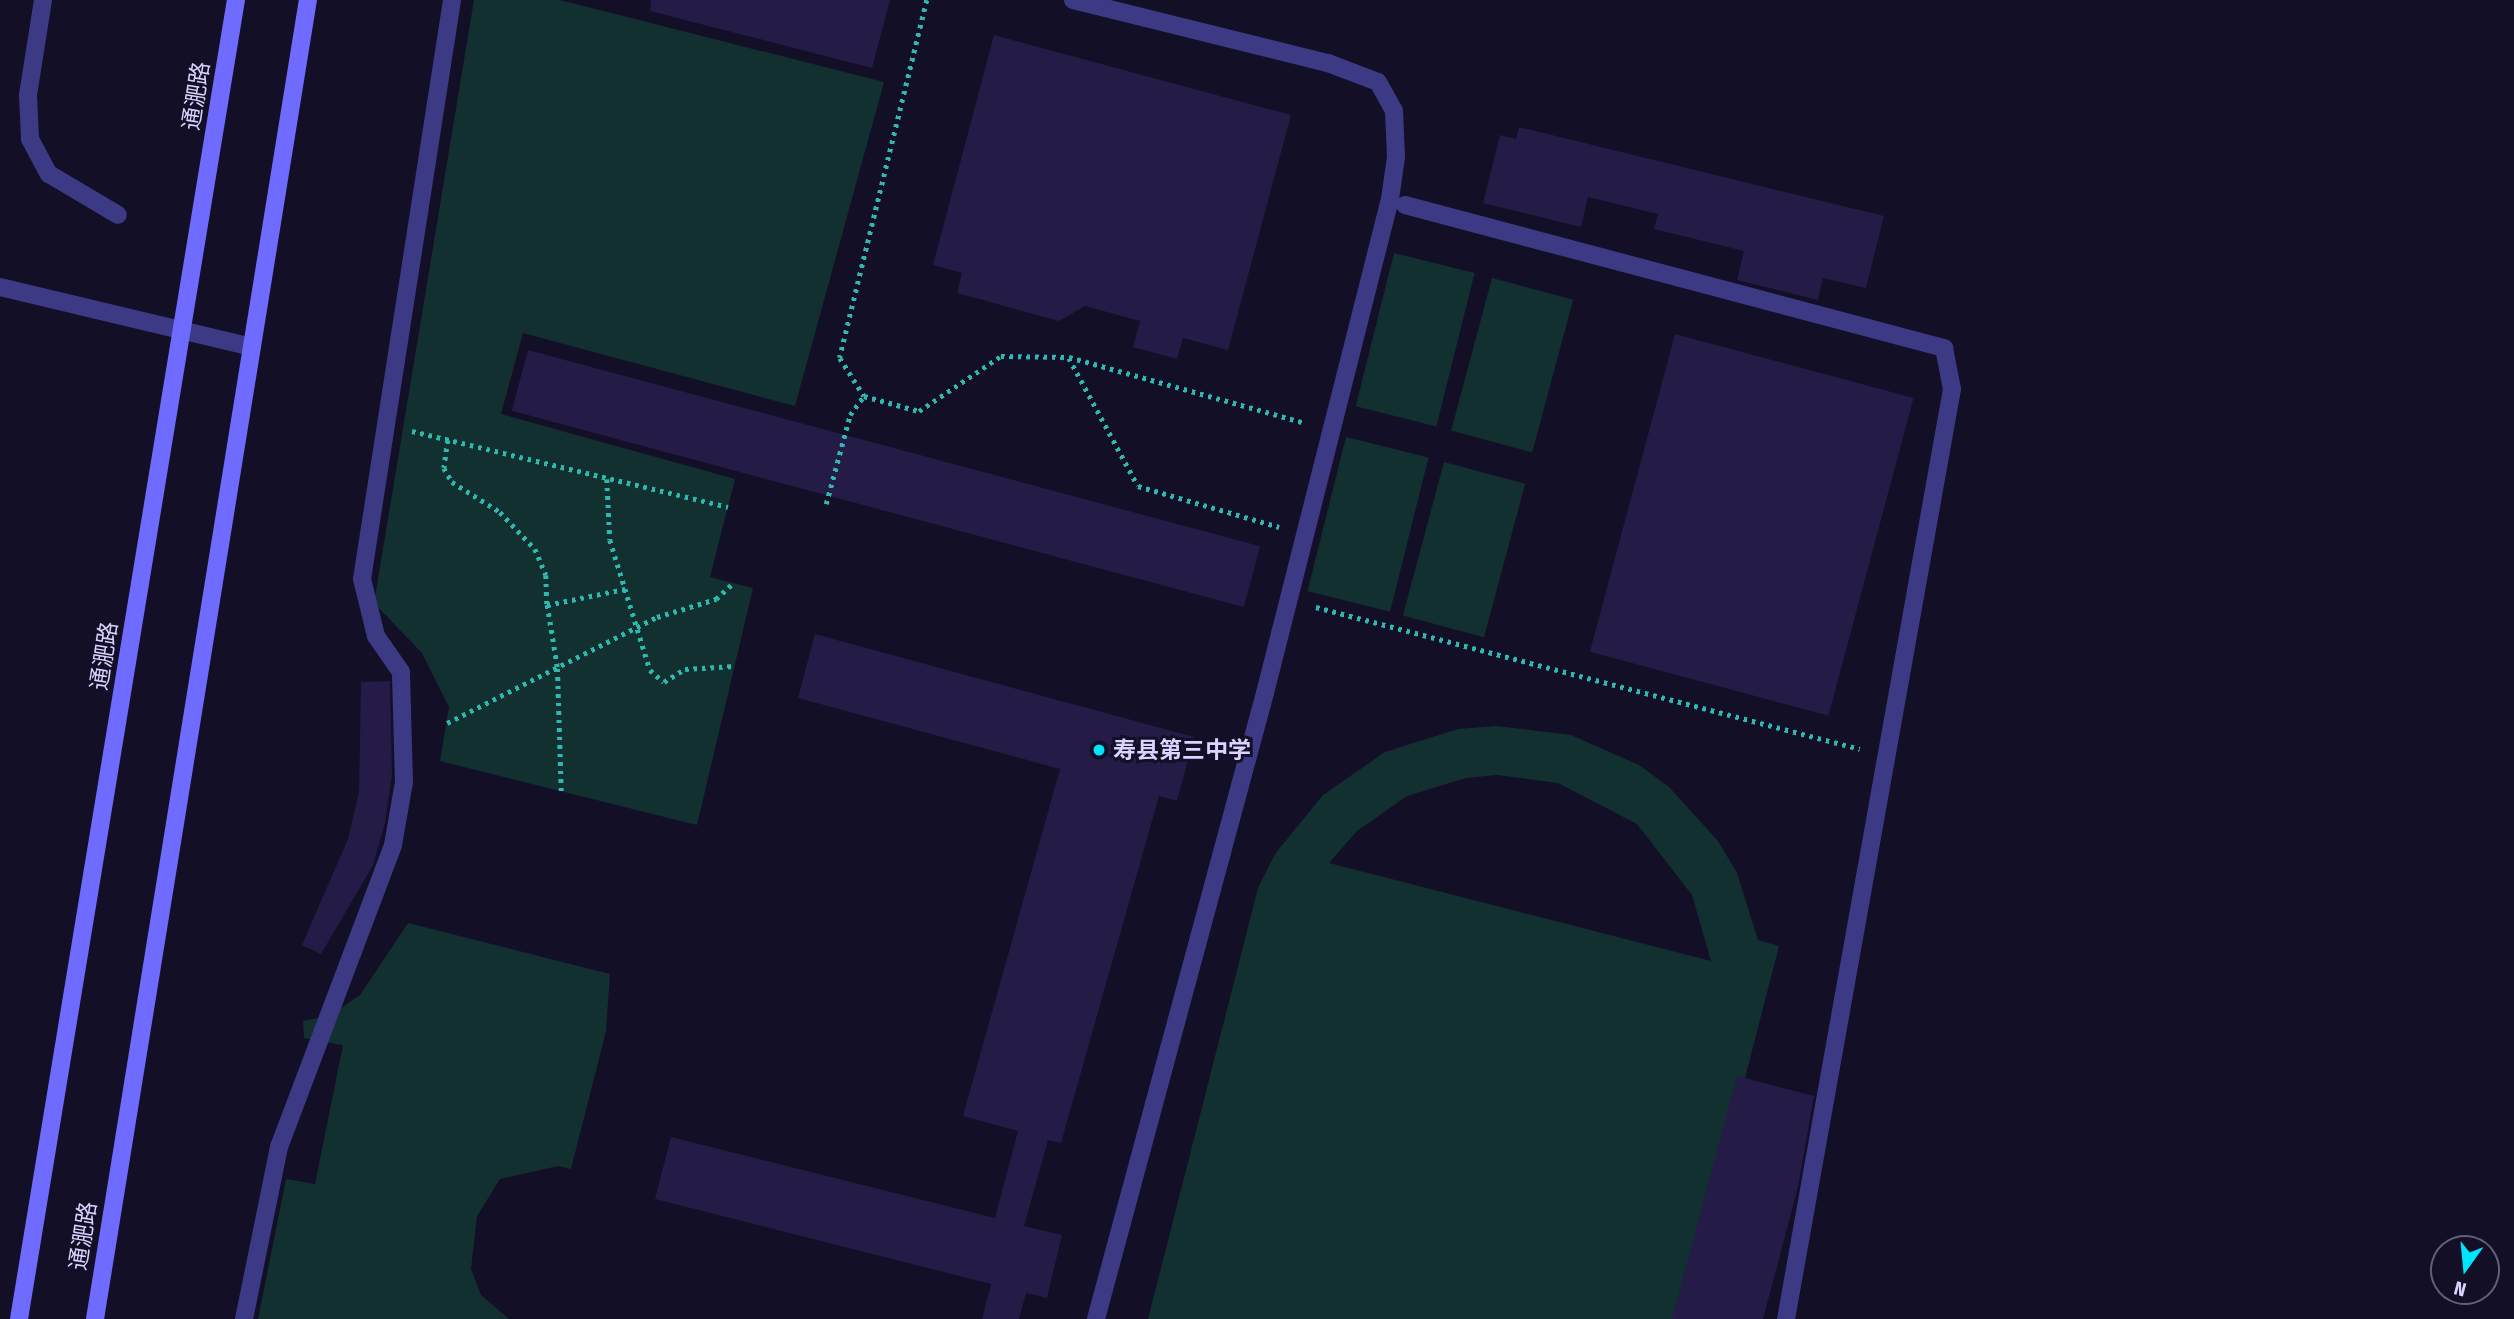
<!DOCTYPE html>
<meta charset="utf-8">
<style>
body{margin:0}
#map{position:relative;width:2514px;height:1319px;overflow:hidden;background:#130f26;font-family:"Fira Sans Condensed","Noto Sans SC",sans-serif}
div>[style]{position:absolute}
.green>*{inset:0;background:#12302f;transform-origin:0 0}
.building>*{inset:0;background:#241b47;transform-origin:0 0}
.path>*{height:4.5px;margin-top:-2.25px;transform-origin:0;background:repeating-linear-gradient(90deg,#2fb8b0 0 3.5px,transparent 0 8.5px)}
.lane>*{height:18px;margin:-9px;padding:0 9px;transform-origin:9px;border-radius:9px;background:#3d3a85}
.street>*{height:18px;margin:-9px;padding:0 9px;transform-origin:9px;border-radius:9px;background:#3d3a85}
.secondary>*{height:18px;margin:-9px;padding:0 9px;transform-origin:9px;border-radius:9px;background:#6f6bff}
.dots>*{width:19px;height:19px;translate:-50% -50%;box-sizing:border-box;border:4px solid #130f26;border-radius:50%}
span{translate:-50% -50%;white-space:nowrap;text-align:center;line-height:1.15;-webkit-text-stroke:6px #130f26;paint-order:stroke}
.street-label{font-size:23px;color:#d9d4ff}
.poi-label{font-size:23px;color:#d9d4ff;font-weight:700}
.left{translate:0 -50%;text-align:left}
.north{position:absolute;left:2430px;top:1235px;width:70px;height:70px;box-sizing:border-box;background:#130f26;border:2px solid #625e7d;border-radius:50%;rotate:195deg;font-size:19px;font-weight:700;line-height:28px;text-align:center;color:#d9d4ff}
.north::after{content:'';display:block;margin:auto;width:24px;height:32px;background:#00e5ff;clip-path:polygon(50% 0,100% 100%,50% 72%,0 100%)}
</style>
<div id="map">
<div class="green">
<div style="clip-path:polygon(474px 0,560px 0,884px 82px,795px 406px,523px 333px,501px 414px,735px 479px,710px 577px,753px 588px,697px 825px,440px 761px,449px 707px,422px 653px,374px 603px)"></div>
<div style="left:1394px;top:253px;width:83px;height:158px;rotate:14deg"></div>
<div style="left:1492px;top:278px;width:84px;height:158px;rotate:15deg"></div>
<div style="left:1346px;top:437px;width:85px;height:159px;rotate:14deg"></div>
<div style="left:1444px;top:462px;width:84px;height:159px;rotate:15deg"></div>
<div style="clip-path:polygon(evenodd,1496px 726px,1571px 735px,1639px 765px,1669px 787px,1718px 841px,1737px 873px,1758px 940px,1779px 946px,1683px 1319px,1148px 1319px,1258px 888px,1275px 854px,1323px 795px,1385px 752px,1458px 729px,1496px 726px,1497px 775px,1558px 783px,1637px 824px,1692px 895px,1711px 961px,1329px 863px,1357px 831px,1407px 796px,1466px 778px,1497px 775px)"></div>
<div style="clip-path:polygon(408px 923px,610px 974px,606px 1031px,571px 1169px,558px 1166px,500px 1179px,477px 1216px,471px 1269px,481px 1295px,509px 1319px,258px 1319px,286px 1179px,315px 1184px,343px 1045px,304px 1038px,303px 1021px,331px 1015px,360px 995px)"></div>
</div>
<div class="building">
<div style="clip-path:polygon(651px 0,890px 0,872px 68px,650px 11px)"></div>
<div style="clip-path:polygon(994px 35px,1291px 115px,1228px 350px,1183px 338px,1177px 359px,1133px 347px,1140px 321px,1085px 306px,1059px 321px,957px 293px,962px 273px,933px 265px)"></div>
<div style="clip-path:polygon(1519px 127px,1884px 216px,1866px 288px,1823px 278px,1818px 300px,1737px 280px,1744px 251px,1654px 229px,1658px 214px,1588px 197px,1581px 227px,1483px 203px,1500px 135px,1516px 139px)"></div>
<div style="left:1675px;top:334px;width:247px;height:329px;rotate:15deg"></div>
<div style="left:528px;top:350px;width:758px;height:63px;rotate:15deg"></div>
<div style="clip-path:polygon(815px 634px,1194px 737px,1177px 801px,1159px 796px,1061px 1143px,1048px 1140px,1024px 1226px,1062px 1235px,1047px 1298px,1026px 1293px,1019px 1319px,982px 1319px,991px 1284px,655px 1199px,671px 1137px,995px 1218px,1018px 1131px,963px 1116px,1060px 769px,798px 698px)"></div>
<div style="clip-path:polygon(390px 681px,392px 775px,385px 823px,373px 865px,321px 954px,302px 945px,348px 839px,359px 792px,361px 682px)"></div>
<div style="clip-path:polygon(1737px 1076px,1814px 1096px,1798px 1187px,1763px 1319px,1672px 1319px)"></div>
</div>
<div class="path">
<div style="left:927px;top:0;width:368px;rotate:103.7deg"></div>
<div style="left:840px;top:358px;width:45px;rotate:57.7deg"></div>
<div style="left:864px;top:396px;width:57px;rotate:15.3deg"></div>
<div style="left:919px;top:411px;width:99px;rotate:-33.9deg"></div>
<div style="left:1001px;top:356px;width:68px;rotate:0.8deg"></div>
<div style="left:1069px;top:357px;width:245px;rotate:15.6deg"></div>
<div style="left:1069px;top:358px;width:145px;rotate:61.7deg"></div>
<div style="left:1138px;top:486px;width:147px;rotate:16.2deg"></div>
<div style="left:412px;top:431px;width:325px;rotate:13.5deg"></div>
<div style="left:448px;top:440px;width:28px;rotate:98deg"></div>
<div style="left:444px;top:468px;width:16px;rotate:60deg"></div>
<div style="left:452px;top:482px;width:57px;rotate:32deg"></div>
<div style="left:500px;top:512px;width:51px;rotate:46.6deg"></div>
<div style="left:535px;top:549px;width:28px;rotate:67deg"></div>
<div style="left:546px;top:575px;width:30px;rotate:88deg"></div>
<div style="left:607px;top:479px;width:61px;rotate:87.2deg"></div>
<div style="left:610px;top:540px;width:136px;rotate:72.9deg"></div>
<div style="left:650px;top:670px;width:18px;rotate:41deg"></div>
<div style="left:664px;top:682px;width:25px;rotate:-32deg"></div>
<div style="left:685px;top:669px;width:49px;rotate:-3.5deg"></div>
<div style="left:826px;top:504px;width:92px;rotate:-74.9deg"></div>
<div style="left:850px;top:415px;width:24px;rotate:-54deg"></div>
<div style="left:1316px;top:607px;width:562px;rotate:14.63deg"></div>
<div style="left:447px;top:723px;width:235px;rotate:-26.8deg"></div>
<div style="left:657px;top:617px;width:62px;rotate:-17deg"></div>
<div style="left:716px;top:599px;width:23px;rotate:-43deg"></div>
<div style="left:561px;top:791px;width:124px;rotate:-91.8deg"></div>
<div style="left:557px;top:667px;width:63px;rotate:-99.2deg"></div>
<div style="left:547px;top:605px;width:80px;rotate:-11.6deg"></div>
</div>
<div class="lane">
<div style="left:43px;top:0;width:96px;rotate:99deg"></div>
<div style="left:28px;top:95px;width:44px;rotate:87.4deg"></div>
<div style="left:30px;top:139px;width:40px;rotate:62deg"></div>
<div style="left:49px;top:174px;width:80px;rotate:30.7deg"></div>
<div style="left:1073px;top:0;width:263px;rotate:13.9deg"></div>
<div style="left:1328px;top:63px;width:53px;rotate:20.8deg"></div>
<div style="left:1378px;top:82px;width:33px;rotate:61deg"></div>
<div style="left:1394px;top:111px;width:46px;rotate:87.5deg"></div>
<div style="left:1396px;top:157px;width:42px;rotate:98.1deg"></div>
<div style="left:1390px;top:199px;width:510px;rotate:104.2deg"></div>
<div style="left:1265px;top:693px;width:648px;rotate:105.11deg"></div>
<div style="left:1405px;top:205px;width:558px;rotate:14.86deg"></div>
<div style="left:1944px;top:348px;width:42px;rotate:79deg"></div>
<div style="left:1952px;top:389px;width:945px;rotate:100.12deg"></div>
<div style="left:244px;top:1319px;width:176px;rotate:-78.5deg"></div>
<div style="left:279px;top:1147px;width:323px;rotate:-69.3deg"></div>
<div style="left:393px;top:845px;width:64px;rotate:-80.1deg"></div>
<div style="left:404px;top:782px;width:110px;rotate:-91.6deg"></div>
<div style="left:401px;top:672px;width:44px;rotate:-124.8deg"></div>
<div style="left:376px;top:636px;width:59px;rotate:-103.8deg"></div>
<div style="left:362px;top:579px;width:586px;rotate:-81.16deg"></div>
</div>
<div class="street">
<div style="left:0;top:287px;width:259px;rotate:13.4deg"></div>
</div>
<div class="secondary">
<div style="left:19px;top:1319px;width:1337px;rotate:-80.66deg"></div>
<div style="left:95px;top:1319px;width:1336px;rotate:-80.83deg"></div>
</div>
<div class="dots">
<div style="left:1099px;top:750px;background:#00e5ff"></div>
</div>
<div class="street-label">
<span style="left:196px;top:96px;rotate:-81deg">通淝路</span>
<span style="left:104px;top:656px;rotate:-81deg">通淝路</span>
<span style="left:83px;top:1236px;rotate:-81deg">通淝路</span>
</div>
<div class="poi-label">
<span class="left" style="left:1113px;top:750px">寿县第三中学</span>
</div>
<div class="north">N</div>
</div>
